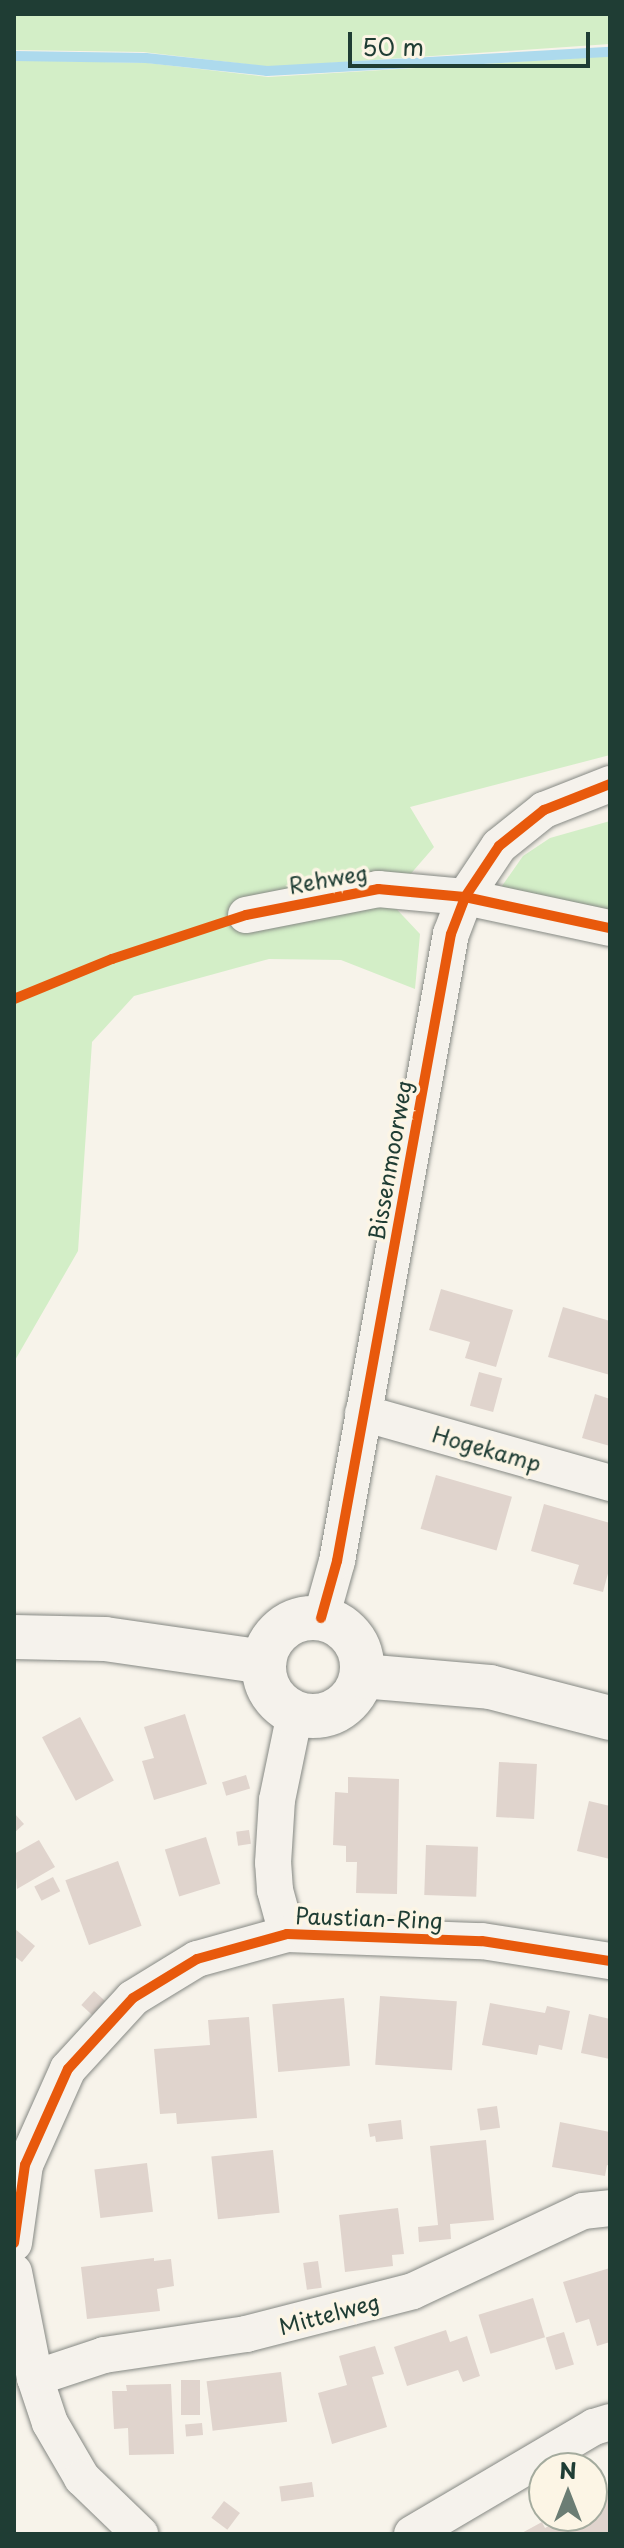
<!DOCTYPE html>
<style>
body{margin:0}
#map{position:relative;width:624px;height:2548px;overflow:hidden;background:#f7f3ea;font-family:"Playpen Sans",sans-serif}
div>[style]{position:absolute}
.green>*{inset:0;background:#d3eec7}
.stream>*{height:10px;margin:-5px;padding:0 5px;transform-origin:5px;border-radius:5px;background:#addaed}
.building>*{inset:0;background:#e0d4cd;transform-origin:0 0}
.roads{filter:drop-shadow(0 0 2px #868984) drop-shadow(0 0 2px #868984)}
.street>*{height:36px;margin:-18px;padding:0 18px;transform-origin:18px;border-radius:18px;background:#f5f2ec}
.secondary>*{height:44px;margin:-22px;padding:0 22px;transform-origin:22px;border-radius:22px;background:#f5f2ec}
.secondary>.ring{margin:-22px;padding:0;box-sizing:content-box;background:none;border:44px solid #f5f2ec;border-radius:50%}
.cycleway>*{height:10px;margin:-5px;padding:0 5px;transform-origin:5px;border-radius:5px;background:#e8590c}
span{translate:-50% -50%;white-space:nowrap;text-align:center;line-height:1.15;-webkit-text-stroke:7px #fcf5e5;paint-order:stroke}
.street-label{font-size:22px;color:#1f3d34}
.frame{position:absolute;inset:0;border:16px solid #1f3d34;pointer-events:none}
.north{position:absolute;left:528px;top:2452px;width:80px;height:80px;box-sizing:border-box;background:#fcf5e5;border:2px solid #a4ab9e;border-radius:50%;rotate:0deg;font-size:22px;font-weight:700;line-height:32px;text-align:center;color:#1f3d34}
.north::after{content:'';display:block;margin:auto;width:28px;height:36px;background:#6b7d74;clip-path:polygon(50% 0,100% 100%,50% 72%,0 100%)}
.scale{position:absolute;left:348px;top:32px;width:242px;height:36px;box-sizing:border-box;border:4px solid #1f3d34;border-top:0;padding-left:10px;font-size:24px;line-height:28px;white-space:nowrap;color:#1f3d34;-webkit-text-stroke:6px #fcf5e5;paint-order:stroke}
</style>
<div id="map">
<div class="green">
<div style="clip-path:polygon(14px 14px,610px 14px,610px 44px,271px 67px,143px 52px,14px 50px)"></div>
<div style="clip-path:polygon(610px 56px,610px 755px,410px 807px,434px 847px,388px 900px,420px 934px,415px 989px,341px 960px,269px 959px,134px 996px,92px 1042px,78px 1251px,14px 1362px,14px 60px,148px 63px,268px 77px)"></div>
<div style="clip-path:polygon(610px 821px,610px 921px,511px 898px,502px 886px,523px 856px,550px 838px)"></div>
</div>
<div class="stream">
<div style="left:14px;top:56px;width:132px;rotate:0.9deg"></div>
<div style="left:146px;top:58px;width:122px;rotate:6.1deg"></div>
<div style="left:267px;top:71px;width:344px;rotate:-3.2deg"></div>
</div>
<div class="building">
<div style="clip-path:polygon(441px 1289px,513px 1310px,496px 1367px,465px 1358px,470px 1342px,429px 1330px)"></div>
<div style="clip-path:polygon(563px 1307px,610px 1321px,610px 1375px,548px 1357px)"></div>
<div style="left:479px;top:1372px;width:24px;height:35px;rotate:15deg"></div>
<div style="clip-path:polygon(595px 1394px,610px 1399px,610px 1446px,582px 1438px)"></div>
<div style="left:436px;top:1475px;width:79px;height:56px;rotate:16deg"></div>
<div style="clip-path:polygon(544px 1504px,610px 1523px,610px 1566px,603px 1592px,573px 1584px,579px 1565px,531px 1551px)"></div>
<div style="clip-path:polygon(185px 1714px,207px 1784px,154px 1800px,142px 1761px,154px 1758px,144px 1727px)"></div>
<div style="left:80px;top:1717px;width:72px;height:43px;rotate:62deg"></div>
<div style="left:499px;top:1762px;width:38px;height:55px;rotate:3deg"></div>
<div style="left:246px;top:1775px;width:14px;height:25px;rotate:73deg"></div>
<div style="clip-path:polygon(348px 1777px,399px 1779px,397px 1894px,356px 1893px,357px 1862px,346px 1862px,346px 1846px,333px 1845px,335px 1792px,348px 1793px)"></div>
<div style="clip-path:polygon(589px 1801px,610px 1806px,610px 1859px,577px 1851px)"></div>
<div style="clip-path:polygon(14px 1813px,24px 1824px,14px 1833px)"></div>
<div style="left:249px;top:1830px;width:14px;height:13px;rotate:82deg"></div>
<div style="left:206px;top:1837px;width:49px;height:43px;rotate:73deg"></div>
<div style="clip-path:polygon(39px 1840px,55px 1867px,17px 1889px,14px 1854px)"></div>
<div style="left:426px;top:1845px;width:52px;height:50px;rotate:2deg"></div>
<div style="left:118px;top:1861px;width:69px;height:56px;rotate:70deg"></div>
<div style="left:53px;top:1877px;width:16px;height:21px;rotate:63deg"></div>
<div style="clip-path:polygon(14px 1928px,35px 1946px,22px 1962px,14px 1956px)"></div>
<div style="left:94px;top:1991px;width:15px;height:19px;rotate:42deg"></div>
<div style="left:380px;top:1996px;width:77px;height:69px;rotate:4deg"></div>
<div style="left:344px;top:1998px;width:68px;height:72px;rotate:85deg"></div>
<div style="clip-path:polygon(490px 2003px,545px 2013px,547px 2006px,570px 2011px,562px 2050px,539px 2045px,537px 2055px,482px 2045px)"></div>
<div style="clip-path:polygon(589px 2014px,610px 2019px,610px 2059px,581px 2053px)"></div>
<div style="clip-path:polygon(249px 2017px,257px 2118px,177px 2124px,176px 2113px,160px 2114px,154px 2049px,210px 2045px,208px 2020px)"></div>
<div style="left:497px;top:2106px;width:22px;height:20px;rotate:82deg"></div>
<div style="clip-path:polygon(401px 2120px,403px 2139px,376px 2142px,375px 2136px,370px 2137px,368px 2124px)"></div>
<div style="clip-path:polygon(560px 2122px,610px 2132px,610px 2166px,607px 2165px,605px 2176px,552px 2167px)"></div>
<div style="clip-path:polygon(486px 2140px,494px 2220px,450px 2224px,451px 2239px,419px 2242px,418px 2227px,438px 2225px,430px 2146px)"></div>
<div style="left:273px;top:2150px;width:63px;height:62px;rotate:84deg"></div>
<div style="left:147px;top:2163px;width:49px;height:53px;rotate:83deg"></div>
<div style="clip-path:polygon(398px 2208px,404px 2254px,392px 2255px,393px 2266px,345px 2272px,339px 2215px)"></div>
<div style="clip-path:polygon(154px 2258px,154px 2261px,171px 2259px,174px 2286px,157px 2289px,160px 2311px,87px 2319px,81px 2267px)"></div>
<div style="left:318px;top:2261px;width:27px;height:15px;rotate:82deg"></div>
<div style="clip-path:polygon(610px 2268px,610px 2342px,597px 2346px,589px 2319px,576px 2323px,563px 2282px)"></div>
<div style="left:533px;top:2298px;width:41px;height:57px;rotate:73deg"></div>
<div style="clip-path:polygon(446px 2330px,450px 2342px,467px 2336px,480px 2376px,463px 2382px,458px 2370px,407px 2386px,394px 2347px)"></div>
<div style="left:564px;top:2332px;width:34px;height:19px;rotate:73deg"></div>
<div style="clip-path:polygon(375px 2346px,384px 2374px,372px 2377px,387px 2427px,332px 2444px,318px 2393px,347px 2385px,339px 2356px)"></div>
<div style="left:281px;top:2372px;width:50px;height:75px;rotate:83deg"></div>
<div style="left:181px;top:2380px;width:19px;height:35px"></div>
<div style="clip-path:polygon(171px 2384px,174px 2454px,129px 2455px,128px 2428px,114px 2429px,112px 2391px,127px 2391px,126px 2385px)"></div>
<div style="left:202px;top:2423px;width:12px;height:17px;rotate:85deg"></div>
<div style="left:312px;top:2482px;width:15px;height:33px;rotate:82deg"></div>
<div style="clip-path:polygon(610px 2492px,610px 2534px,520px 2534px,542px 2522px,545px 2528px,567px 2516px,592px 2516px,592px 2502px)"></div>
<div style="left:224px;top:2501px;width:20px;height:21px;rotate:37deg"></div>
</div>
<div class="roads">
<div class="street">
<div style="left:246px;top:915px;width:135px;rotate:-11.1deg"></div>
<div style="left:378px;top:889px;width:87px;rotate:5.3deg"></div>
<div style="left:465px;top:897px;width:148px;rotate:12.1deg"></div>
<div style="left:363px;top:1413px;width:257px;rotate:15.8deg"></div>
<div style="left:321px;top:1618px;width:59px;rotate:-74.3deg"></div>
<div style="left:337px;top:1561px;width:637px;rotate:-79.7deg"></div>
<div style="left:451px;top:934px;width:40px;rotate:-69deg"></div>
<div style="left:465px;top:897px;width:61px;rotate:-56.3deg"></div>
<div style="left:499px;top:846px;width:58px;rotate:-38.7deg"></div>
<div style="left:544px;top:810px;width:71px;rotate:-21.5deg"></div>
<div style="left:287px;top:1934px;width:46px;rotate:-105.3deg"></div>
<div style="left:275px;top:1890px;width:27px;rotate:-94deg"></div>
<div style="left:273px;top:1863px;width:63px;rotate:-86.4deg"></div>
<div style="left:277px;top:1800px;width:89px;rotate:-78.3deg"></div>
<div style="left:14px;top:2243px;width:79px;rotate:-82deg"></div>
<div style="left:25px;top:2165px;width:105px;rotate:-65.9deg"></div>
<div style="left:68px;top:2069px;width:96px;rotate:-47.5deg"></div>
<div style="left:133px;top:1998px;width:75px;rotate:-31.4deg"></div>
<div style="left:197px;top:1959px;width:93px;rotate:-15.5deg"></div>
<div style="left:287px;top:1934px;width:195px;rotate:2.1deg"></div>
<div style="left:482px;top:1941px;width:130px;rotate:8.9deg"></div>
<div style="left:14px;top:2272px;width:108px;rotate:78.8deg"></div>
<div style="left:35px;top:2378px;width:47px;rotate:71.6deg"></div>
<div style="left:50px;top:2423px;width:64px;rotate:59.8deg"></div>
<div style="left:82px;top:2478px;width:81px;rotate:44deg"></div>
<div style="left:35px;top:2378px;width:73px;rotate:-18.4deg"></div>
<div style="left:104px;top:2355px;width:144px;rotate:-8.4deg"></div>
<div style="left:246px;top:2334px;width:172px;rotate:-14.4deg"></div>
<div style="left:413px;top:2291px;width:188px;rotate:-25.2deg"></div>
<div style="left:583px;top:2211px;width:27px;rotate:-6deg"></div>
<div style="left:412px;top:2534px;width:211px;rotate:-30.5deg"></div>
<div style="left:594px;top:2427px;width:17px;rotate:-17deg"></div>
</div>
<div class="secondary">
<div class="ring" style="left:264px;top:1618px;width:54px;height:54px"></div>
<div style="left:14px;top:1637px;width:91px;rotate:1.3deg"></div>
<div style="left:105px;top:1639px;width:161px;rotate:8.2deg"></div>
<div style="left:362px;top:1676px;width:128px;rotate:4.9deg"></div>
<div style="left:490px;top:1687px;width:124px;rotate:14.5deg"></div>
</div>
</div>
<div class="cycleway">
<div style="left:14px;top:999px;width:106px;rotate:-22.2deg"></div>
<div style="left:112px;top:959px;width:141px;rotate:-18.2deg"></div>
<div style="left:246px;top:915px;width:135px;rotate:-11.1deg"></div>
<div style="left:378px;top:889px;width:87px;rotate:5.3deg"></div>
<div style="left:465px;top:897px;width:148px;rotate:12.1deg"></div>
<div style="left:321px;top:1618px;width:59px;rotate:-74.3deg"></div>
<div style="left:337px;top:1561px;width:637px;rotate:-79.7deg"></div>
<div style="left:451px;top:934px;width:40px;rotate:-69deg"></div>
<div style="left:465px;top:897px;width:61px;rotate:-56.3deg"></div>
<div style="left:499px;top:846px;width:58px;rotate:-38.7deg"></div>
<div style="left:544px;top:810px;width:71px;rotate:-21.5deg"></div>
<div style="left:14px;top:2243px;width:79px;rotate:-82deg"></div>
<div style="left:25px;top:2165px;width:105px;rotate:-65.9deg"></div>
<div style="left:68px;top:2069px;width:96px;rotate:-47.5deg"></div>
<div style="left:133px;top:1998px;width:75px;rotate:-31.4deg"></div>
<div style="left:197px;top:1959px;width:93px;rotate:-15.5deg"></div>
<div style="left:287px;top:1934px;width:195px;rotate:2.1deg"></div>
<div style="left:482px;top:1941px;width:130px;rotate:8.9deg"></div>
</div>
<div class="street-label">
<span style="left:328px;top:878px;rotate:-10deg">Rehweg</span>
<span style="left:389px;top:1160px;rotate:-80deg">Bissenmoorweg</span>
<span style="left:487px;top:1448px;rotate:16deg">Hogekamp</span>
<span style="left:369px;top:1917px;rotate:2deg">Paustian-Ring</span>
<span style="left:329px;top:2313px;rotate:-15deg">Mittelweg</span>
</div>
<div class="frame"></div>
<div class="north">N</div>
<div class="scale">50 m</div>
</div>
